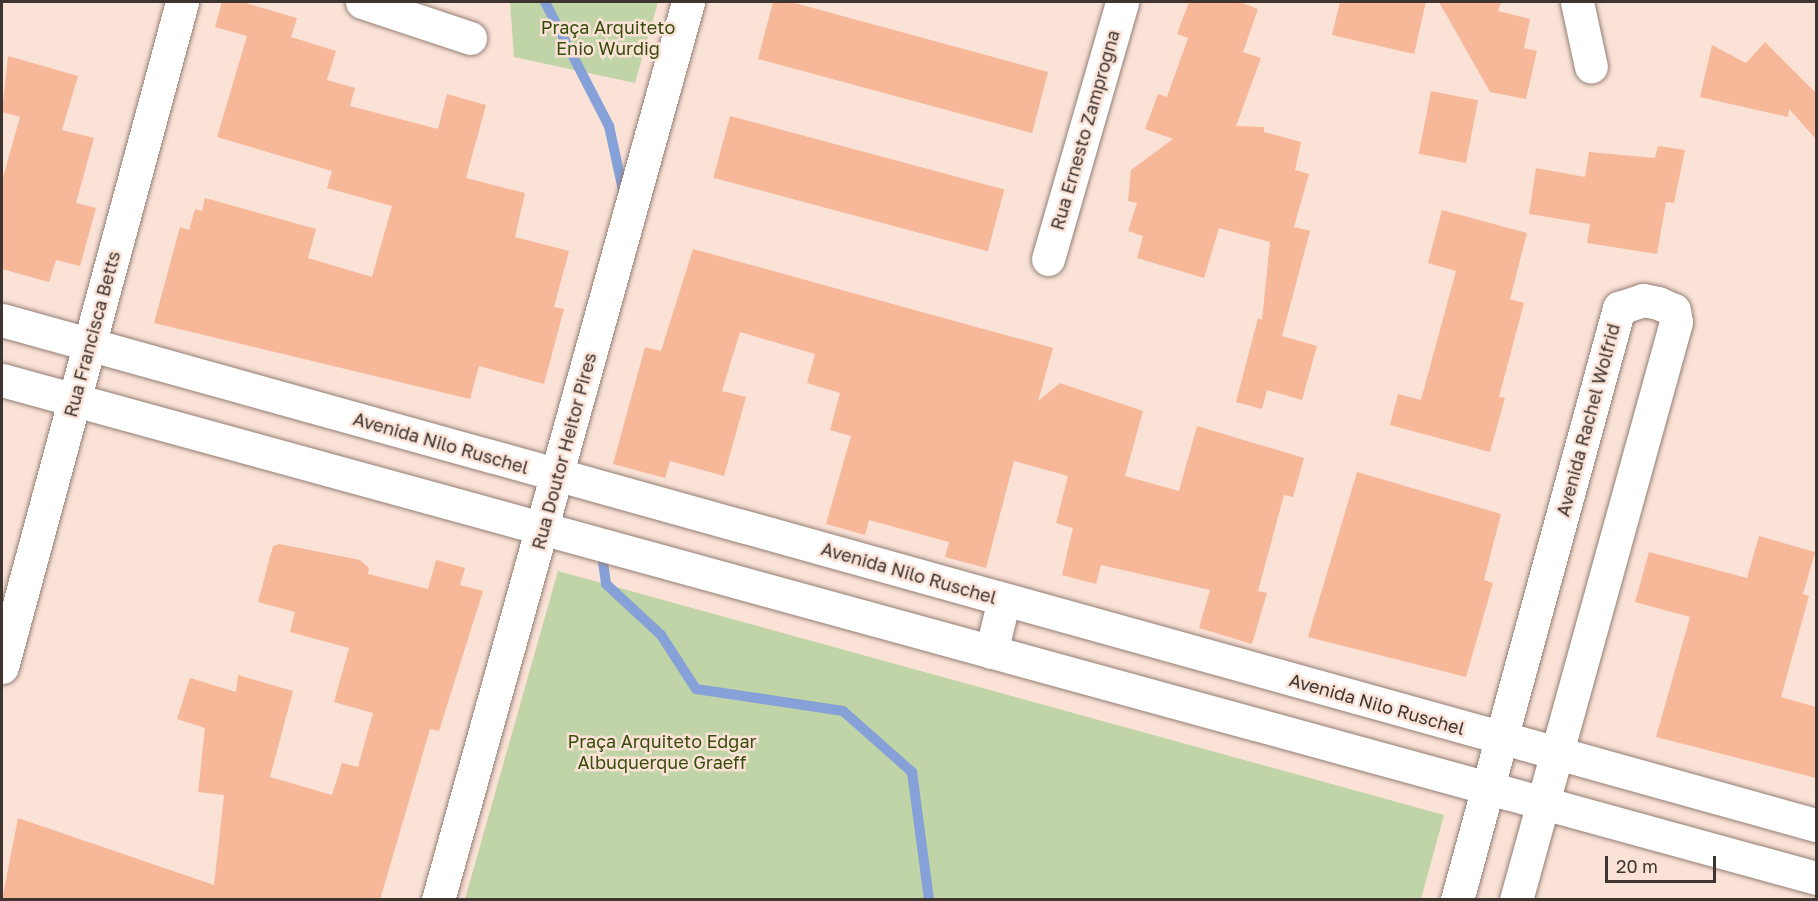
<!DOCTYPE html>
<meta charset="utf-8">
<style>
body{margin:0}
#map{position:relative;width:1818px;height:901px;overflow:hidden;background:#fae2d7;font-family:"Golos Text",sans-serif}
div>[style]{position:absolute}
.green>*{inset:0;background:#c1d4a7}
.stream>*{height:10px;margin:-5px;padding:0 5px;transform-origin:5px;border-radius:5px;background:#86a1d7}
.building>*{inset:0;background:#f7b799;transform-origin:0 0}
.roads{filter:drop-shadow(0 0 2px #937e74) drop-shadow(0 0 2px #937e74)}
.minor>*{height:33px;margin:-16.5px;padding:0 16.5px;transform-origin:16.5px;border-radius:16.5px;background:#fff}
.tertiary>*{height:33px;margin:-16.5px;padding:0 16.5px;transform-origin:16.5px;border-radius:16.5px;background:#fff}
span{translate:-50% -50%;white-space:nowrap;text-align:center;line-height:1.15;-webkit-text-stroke:5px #fae2d7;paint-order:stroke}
.park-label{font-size:18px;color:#384d0c}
.street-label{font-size:18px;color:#3e3531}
.frame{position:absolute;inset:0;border:3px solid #3e3531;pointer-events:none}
.scale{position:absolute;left:1605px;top:856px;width:111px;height:27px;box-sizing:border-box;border:3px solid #3e3531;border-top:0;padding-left:8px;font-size:18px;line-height:21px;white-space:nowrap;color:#3e3531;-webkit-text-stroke:4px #fae2d7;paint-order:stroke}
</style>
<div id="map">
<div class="green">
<div style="clip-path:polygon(510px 2px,658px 2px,635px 83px,514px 57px)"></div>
<div style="clip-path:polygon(558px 571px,1444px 815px,1421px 899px,465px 899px)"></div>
</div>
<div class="stream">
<div style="left:545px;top:2px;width:140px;rotate:62.7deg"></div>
<div style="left:609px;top:126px;width:71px;rotate:77.7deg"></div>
<div style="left:602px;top:555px;width:29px;rotate:82deg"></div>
<div style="left:606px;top:584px;width:75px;rotate:42.8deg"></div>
<div style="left:661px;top:635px;width:64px;rotate:57.1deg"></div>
<div style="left:696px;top:689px;width:149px;rotate:8.5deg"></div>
<div style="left:843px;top:711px;width:92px;rotate:41.5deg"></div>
<div style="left:912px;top:772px;width:129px;rotate:82.4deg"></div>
</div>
<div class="building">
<div style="clip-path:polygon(222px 2px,242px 2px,297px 18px,291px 37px,336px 51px,327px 80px,355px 88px,350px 106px,438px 129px,447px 94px,486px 105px,466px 178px,525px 193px,515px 237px,569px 251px,554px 307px,564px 309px,544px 384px,479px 366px,470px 399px,154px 323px,180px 227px,189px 230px,195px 209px,202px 211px,205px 198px,316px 229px,308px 258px,372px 277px,392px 206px,327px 188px,332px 171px,217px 137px,247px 36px,215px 27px)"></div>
<div style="clip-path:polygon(773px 2px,791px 2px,1048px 72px,1032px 133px,758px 59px)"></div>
<div style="clip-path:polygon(1189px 2px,1240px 2px,1258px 9px,1243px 52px,1261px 58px,1236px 126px,1264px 127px,1264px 132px,1301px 142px,1295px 170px,1309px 174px,1294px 227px,1310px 231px,1282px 336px,1317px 346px,1302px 400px,1267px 390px,1262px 409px,1236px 402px,1258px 318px,1262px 320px,1270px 242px,1219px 228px,1204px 278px,1137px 258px,1143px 236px,1128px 231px,1137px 203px,1128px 201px,1131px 170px,1173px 139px,1145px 129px,1158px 94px,1167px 97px,1188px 38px,1177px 34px)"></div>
<div style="clip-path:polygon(1340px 2px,1426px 2px,1414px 54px,1332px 35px)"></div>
<div style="clip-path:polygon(1439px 2px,1501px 2px,1498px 11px,1530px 19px,1524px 48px,1537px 51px,1526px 99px,1490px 92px)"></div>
<div style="clip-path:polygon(1765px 42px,1816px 93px,1816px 139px,1789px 109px,1788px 117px,1700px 97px,1712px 45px,1746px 63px)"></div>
<div style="clip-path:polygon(8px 56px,78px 76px,62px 130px,94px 138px,76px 203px,96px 208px,80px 266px,56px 260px,49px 282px,2px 269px,2px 181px,20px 117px,2px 112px)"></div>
<div style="left:1431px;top:91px;width:48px;height:64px;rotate:11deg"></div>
<div style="left:730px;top:116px;width:284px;height:64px;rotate:15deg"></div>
<div style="clip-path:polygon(1658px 146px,1685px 150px,1674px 203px,1666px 202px,1657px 254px,1587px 243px,1590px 224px,1529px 214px,1536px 168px,1585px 177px,1589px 152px,1655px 158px)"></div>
<div style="clip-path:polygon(1442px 210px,1527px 233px,1510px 299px,1524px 303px,1499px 397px,1505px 398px,1490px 452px,1390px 425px,1398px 394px,1421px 400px,1456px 271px,1428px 263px)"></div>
<div style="clip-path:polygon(693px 249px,1053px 348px,1038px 401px,1060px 383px,1143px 411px,1125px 476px,1179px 491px,1197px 426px,1304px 458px,1293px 497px,1284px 495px,1258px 591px,1267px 593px,1252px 644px,1199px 628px,1210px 590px,1101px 565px,1096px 584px,1062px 575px,1073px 528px,1056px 523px,1068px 476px,1014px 461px,986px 568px,945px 557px,949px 542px,869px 520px,865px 535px,826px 524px,851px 436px,830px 430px,840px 393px,807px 383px,815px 354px,740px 332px,722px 391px,746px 397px,724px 476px,670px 461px,665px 478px,613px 464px,645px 347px,661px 351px)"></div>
<div style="clip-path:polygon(1357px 472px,1501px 514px,1484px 580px,1493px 583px,1466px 677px,1308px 637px)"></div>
<div style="clip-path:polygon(1759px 536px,1815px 552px,1803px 594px,1809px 596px,1781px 697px,1816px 707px,1816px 778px,1656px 737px,1690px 617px,1635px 602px,1649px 552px,1747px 578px)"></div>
<div style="clip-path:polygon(279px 544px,360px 560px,369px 568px,368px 574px,428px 589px,436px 560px,465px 568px,460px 585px,483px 591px,439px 731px,430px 729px,380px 900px,2px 900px,18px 818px,214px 885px,224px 795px,198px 792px,205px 728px,177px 719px,190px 678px,236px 692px,238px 675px,293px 691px,270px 777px,332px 795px,342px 763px,358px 767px,373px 713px,334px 702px,349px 648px,290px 632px,295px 612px,258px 602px,273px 546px)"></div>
</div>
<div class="roads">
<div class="minor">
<div style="left:362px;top:2px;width:114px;rotate:18.4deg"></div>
<div style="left:1577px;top:2px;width:66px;rotate:77.8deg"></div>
<div style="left:1048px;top:259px;width:267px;rotate:-73.9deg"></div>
<div style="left:2px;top:667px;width:689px;rotate:-74.85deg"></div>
<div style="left:438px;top:900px;width:932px;rotate:-74.44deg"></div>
<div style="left:1457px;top:900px;width:614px;rotate:-74.7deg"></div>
<div style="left:1619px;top:308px;width:25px;rotate:-18deg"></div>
<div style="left:1643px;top:300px;width:15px;rotate:11deg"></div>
<div style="left:1658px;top:303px;width:17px;rotate:24deg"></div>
<div style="left:1674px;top:310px;width:12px;rotate:81deg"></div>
<div style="left:1676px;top:322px;width:600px;rotate:105.47deg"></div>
</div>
<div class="tertiary">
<div style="left:2px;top:320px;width:1883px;rotate:15.56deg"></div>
<div style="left:2px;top:380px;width:1881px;rotate:15.35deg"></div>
<div style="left:991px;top:652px;width:54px;rotate:-76deg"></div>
</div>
</div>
<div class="park-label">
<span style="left:608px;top:38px">Praça Arquiteto<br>Enio Wurdig</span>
<span style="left:662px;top:752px">Praça Arquiteto Edgar<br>Albuquerque Graeff</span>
</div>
<div class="street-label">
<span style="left:1085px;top:130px;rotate:-74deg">Rua Ernesto Zamprogna</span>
<span style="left:92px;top:334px;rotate:-75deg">Rua Francisca Betts</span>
<span style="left:1588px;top:420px;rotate:-75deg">Avenida Rachel Wolfrid</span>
<span style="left:441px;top:443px;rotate:16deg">Avenida Nilo Ruschel</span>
<span style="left:564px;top:451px;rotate:-75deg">Rua Doutor Heitor Pires</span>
<span style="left:909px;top:573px;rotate:16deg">Avenida Nilo Ruschel</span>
<span style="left:1377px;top:704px;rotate:16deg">Avenida Nilo Ruschel</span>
</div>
<div class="frame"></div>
<div class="scale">20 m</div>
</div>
